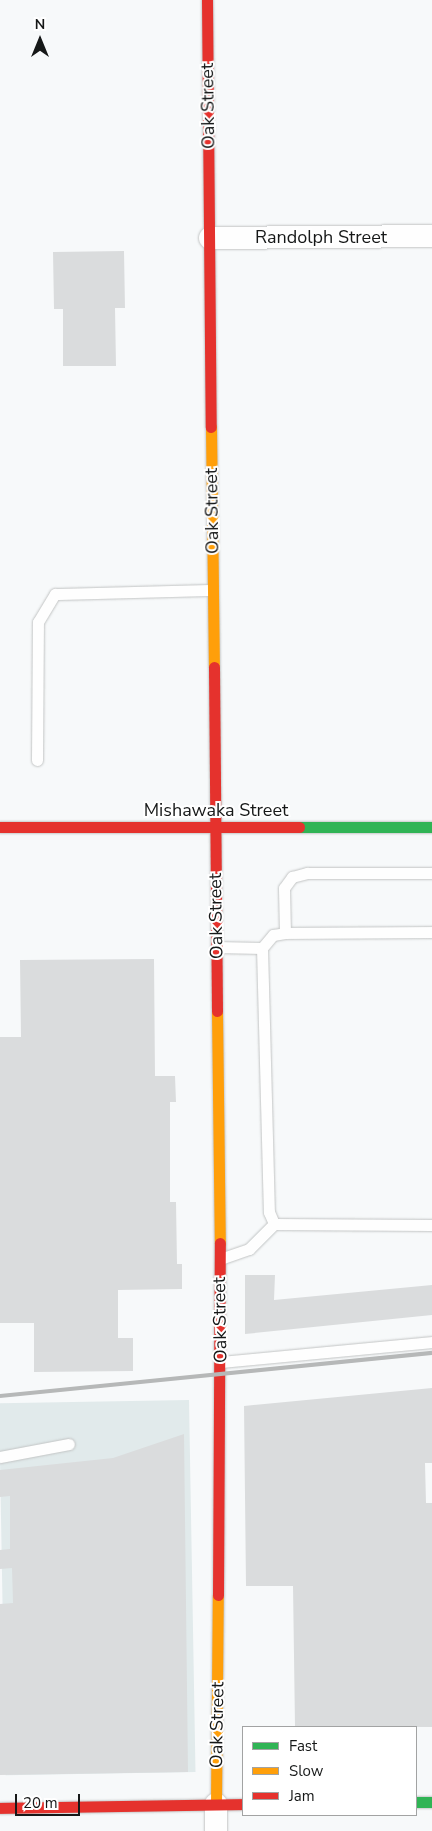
<!DOCTYPE html>
<style>
body{margin:0}
#map{position:relative;width:432px;height:1831px;overflow:hidden;background:#f7f9fa;font-family:"Nunito Sans",sans-serif}
div>[style]{position:absolute}
.built>*{inset:0;background:#e1eaeb;transform-origin:0 0}
.building>*{inset:0;background:#dadcdd}
.roads{filter:drop-shadow(0 0 1px #c2c4c4) drop-shadow(0 0 1px #c2c4c4)}
.lane>*{height:11px;margin:-5.5px;padding:0 5.5px;transform-origin:5.5px;border-radius:5.5px;background:#fefefe}
.street>*{height:22px;margin:-11px;padding:0 11px;transform-origin:11px;border-radius:11px;background:#fefefe}
.fast>*{height:11px;margin:-5.5px;padding:0 5.5px;transform-origin:5.5px;border-radius:5.5px;background:#30b455}
.slow>*{height:11px;margin:-5.5px;padding:0 5.5px;transform-origin:5.5px;border-radius:5.5px;background:#ff9f0a}
.jam>*{height:11px;margin:-5.5px;padding:0 5.5px;transform-origin:5.5px;border-radius:5.5px;background:#e5322d}
.rail>*{height:4px;margin:-2px;padding:0 2px;transform-origin:2px;border-radius:2px;background:#b6b8b8}
span{translate:-50% -50%;white-space:nowrap;text-align:center;line-height:1.15;-webkit-text-stroke:4px #fff;paint-order:stroke}
.street-label{font-size:18px;color:#161818}
.legend{position:absolute;left:242px;top:1726px;width:175px;height:90px;box-sizing:border-box;background:#fff;border:1px solid #a2a3a3;margin:0;padding:6px 9px;list-style:none;font-size:15px;color:#161818}
.legend li{display:flex;align-items:center;gap:10px;height:25px}
.legend b{width:25px;border:1px solid #a2a3a3}
.north{position:absolute;left:15px;top:15px;width:50px;height:50px;-webkit-text-stroke:4px #fff;paint-order:stroke;rotate:0deg;font-size:14px;font-weight:700;line-height:20px;text-align:center;color:#161818}
.north::after{content:'';display:block;margin:auto;width:18px;height:22px;background:#161818;clip-path:polygon(50% 0,100% 100%,50% 72%,0 100%)}
.scale{position:absolute;left:15px;top:1794px;width:65px;height:22px;box-sizing:border-box;border:2px solid #161818;border-top:0;padding-left:6px;font-size:15px;line-height:18px;white-space:nowrap;color:#161818;-webkit-text-stroke:4px #fff;paint-order:stroke}
</style>
<div id="map">
<div class="built">
<div style="left:189px;top:1400px;width:372px;height:190px;rotate:89deg"></div>
</div>
<div class="building">
<div style="clip-path:polygon(124px 251px,125px 308px,115px 308px,116px 366px,63px 366px,63px 309px,54px 309px,53px 252px)"></div>
<div style="clip-path:polygon(154px 959px,155px 1076px,175px 1076px,176px 1102px,170px 1102px,170px 1202px,176px 1202px,177px 1264px,182px 1264px,182px 1289px,118px 1290px,118px 1338px,133px 1338px,133px 1371px,34px 1372px,34px 1323px,0 1323px,0 1037px,21px 1037px,20px 960px)"></div>
<div style="clip-path:polygon(245px 1275px,275px 1275px,274px 1300px,432px 1285px,432px 1315px,245px 1334px)"></div>
<div style="clip-path:polygon(432px 1388px,432px 1463px,425px 1463px,426px 1503px,432px 1503px,432px 1727px,295px 1727px,293px 1586px,246px 1586px,244px 1406px)"></div>
<div style="clip-path:polygon(184px 1434px,188px 1772px,0 1775px,0 1604px,13px 1603px,12px 1568px,0 1569px,0 1550px,10px 1549px,10px 1496px,0 1497px,0 1470px,113px 1458px)"></div>
</div>
<div class="roads">
<div class="lane">
<div style="left:37px;top:760px;width:138px;rotate:-89.6deg"></div>
<div style="left:38px;top:622px;width:33px;rotate:-59deg"></div>
<div style="left:55px;top:594px;width:158px;rotate:-1.5deg"></div>
<div style="left:285px;top:933px;width:45px;rotate:-91.3deg"></div>
<div style="left:284px;top:888px;width:14px;rotate:-54deg"></div>
<div style="left:292px;top:877px;width:16px;rotate:-15deg"></div>
<div style="left:307px;top:873px;width:125px"></div>
<div style="left:216px;top:947px;width:46px;rotate:1.2deg"></div>
<div style="left:262px;top:948px;width:264px;rotate:88.5deg"></div>
<div style="left:269px;top:1212px;width:13px;rotate:67deg"></div>
<div style="left:274px;top:1224px;width:158px;rotate:0.4deg"></div>
<div style="left:262px;top:948px;width:17px;rotate:-50deg"></div>
<div style="left:273px;top:935px;width:12px;rotate:-9deg"></div>
<div style="left:285px;top:933px;width:147px;rotate:-0.4deg"></div>
<div style="left:220px;top:1259px;width:31px;rotate:-19deg"></div>
<div style="left:249px;top:1249px;width:35px;rotate:-45deg"></div>
<div style="left:221px;top:1362px;width:212px;rotate:-5.4deg"></div>
<div style="left:0;top:1457px;width:70px;rotate:-10.7deg"></div>
</div>
<div class="street">
<div style="left:210px;top:238px;width:222px;rotate:-0.5deg"></div>
<div style="left:216px;top:1804px;width:27px;rotate:90deg"></div>
</div>
<div class="fast">
<div style="left:299px;top:827px;width:133px"></div>
<div style="left:416px;top:1802px;width:16px"></div>
</div>
<div class="slow">
<div style="left:211px;top:427px;width:240px;rotate:89.3deg"></div>
<div style="left:217px;top:1011px;width:232px;rotate:89.3deg"></div>
<div style="left:216px;top:1804px;width:209px;rotate:-89.5deg"></div>
</div>
<div class="jam">
<div style="left:207px;top:0;width:427px;rotate:89.5deg"></div>
<div style="left:214px;top:667px;width:344px;rotate:89.5deg"></div>
<div style="left:0;top:827px;width:299px"></div>
<div style="left:218px;top:1595px;width:352px;rotate:-89.7deg"></div>
<div style="left:0;top:1808px;width:243px;rotate:-0.9deg"></div>
</div>
</div>
<div class="rail">
<div style="left:0;top:1396px;width:434px;rotate:-5.7deg"></div>
</div>
<div class="street-label">
<span style="left:208px;top:106px;rotate:-91deg">Oak Street</span>
<span style="left:321px;top:237px">Randolph Street</span>
<span style="left:212px;top:511px;rotate:-91deg">Oak Street</span>
<span style="left:216px;top:810px">Mishawaka Street</span>
<span style="left:216px;top:916px;rotate:-91deg">Oak Street</span>
<span style="left:220px;top:1320px;rotate:-91deg">Oak Street</span>
<span style="left:217px;top:1725px;rotate:-89deg">Oak Street</span>
</div>
<ul class="legend">
<li><b style="height:6px;background:#30b455"></b>Fast</li>
<li><b style="height:6px;background:#ff9f0a"></b>Slow</li>
<li><b style="height:6px;background:#e5322d"></b>Jam</li>
</ul>
<div class="north">N</div>
<div class="scale">20 m</div>
</div>
